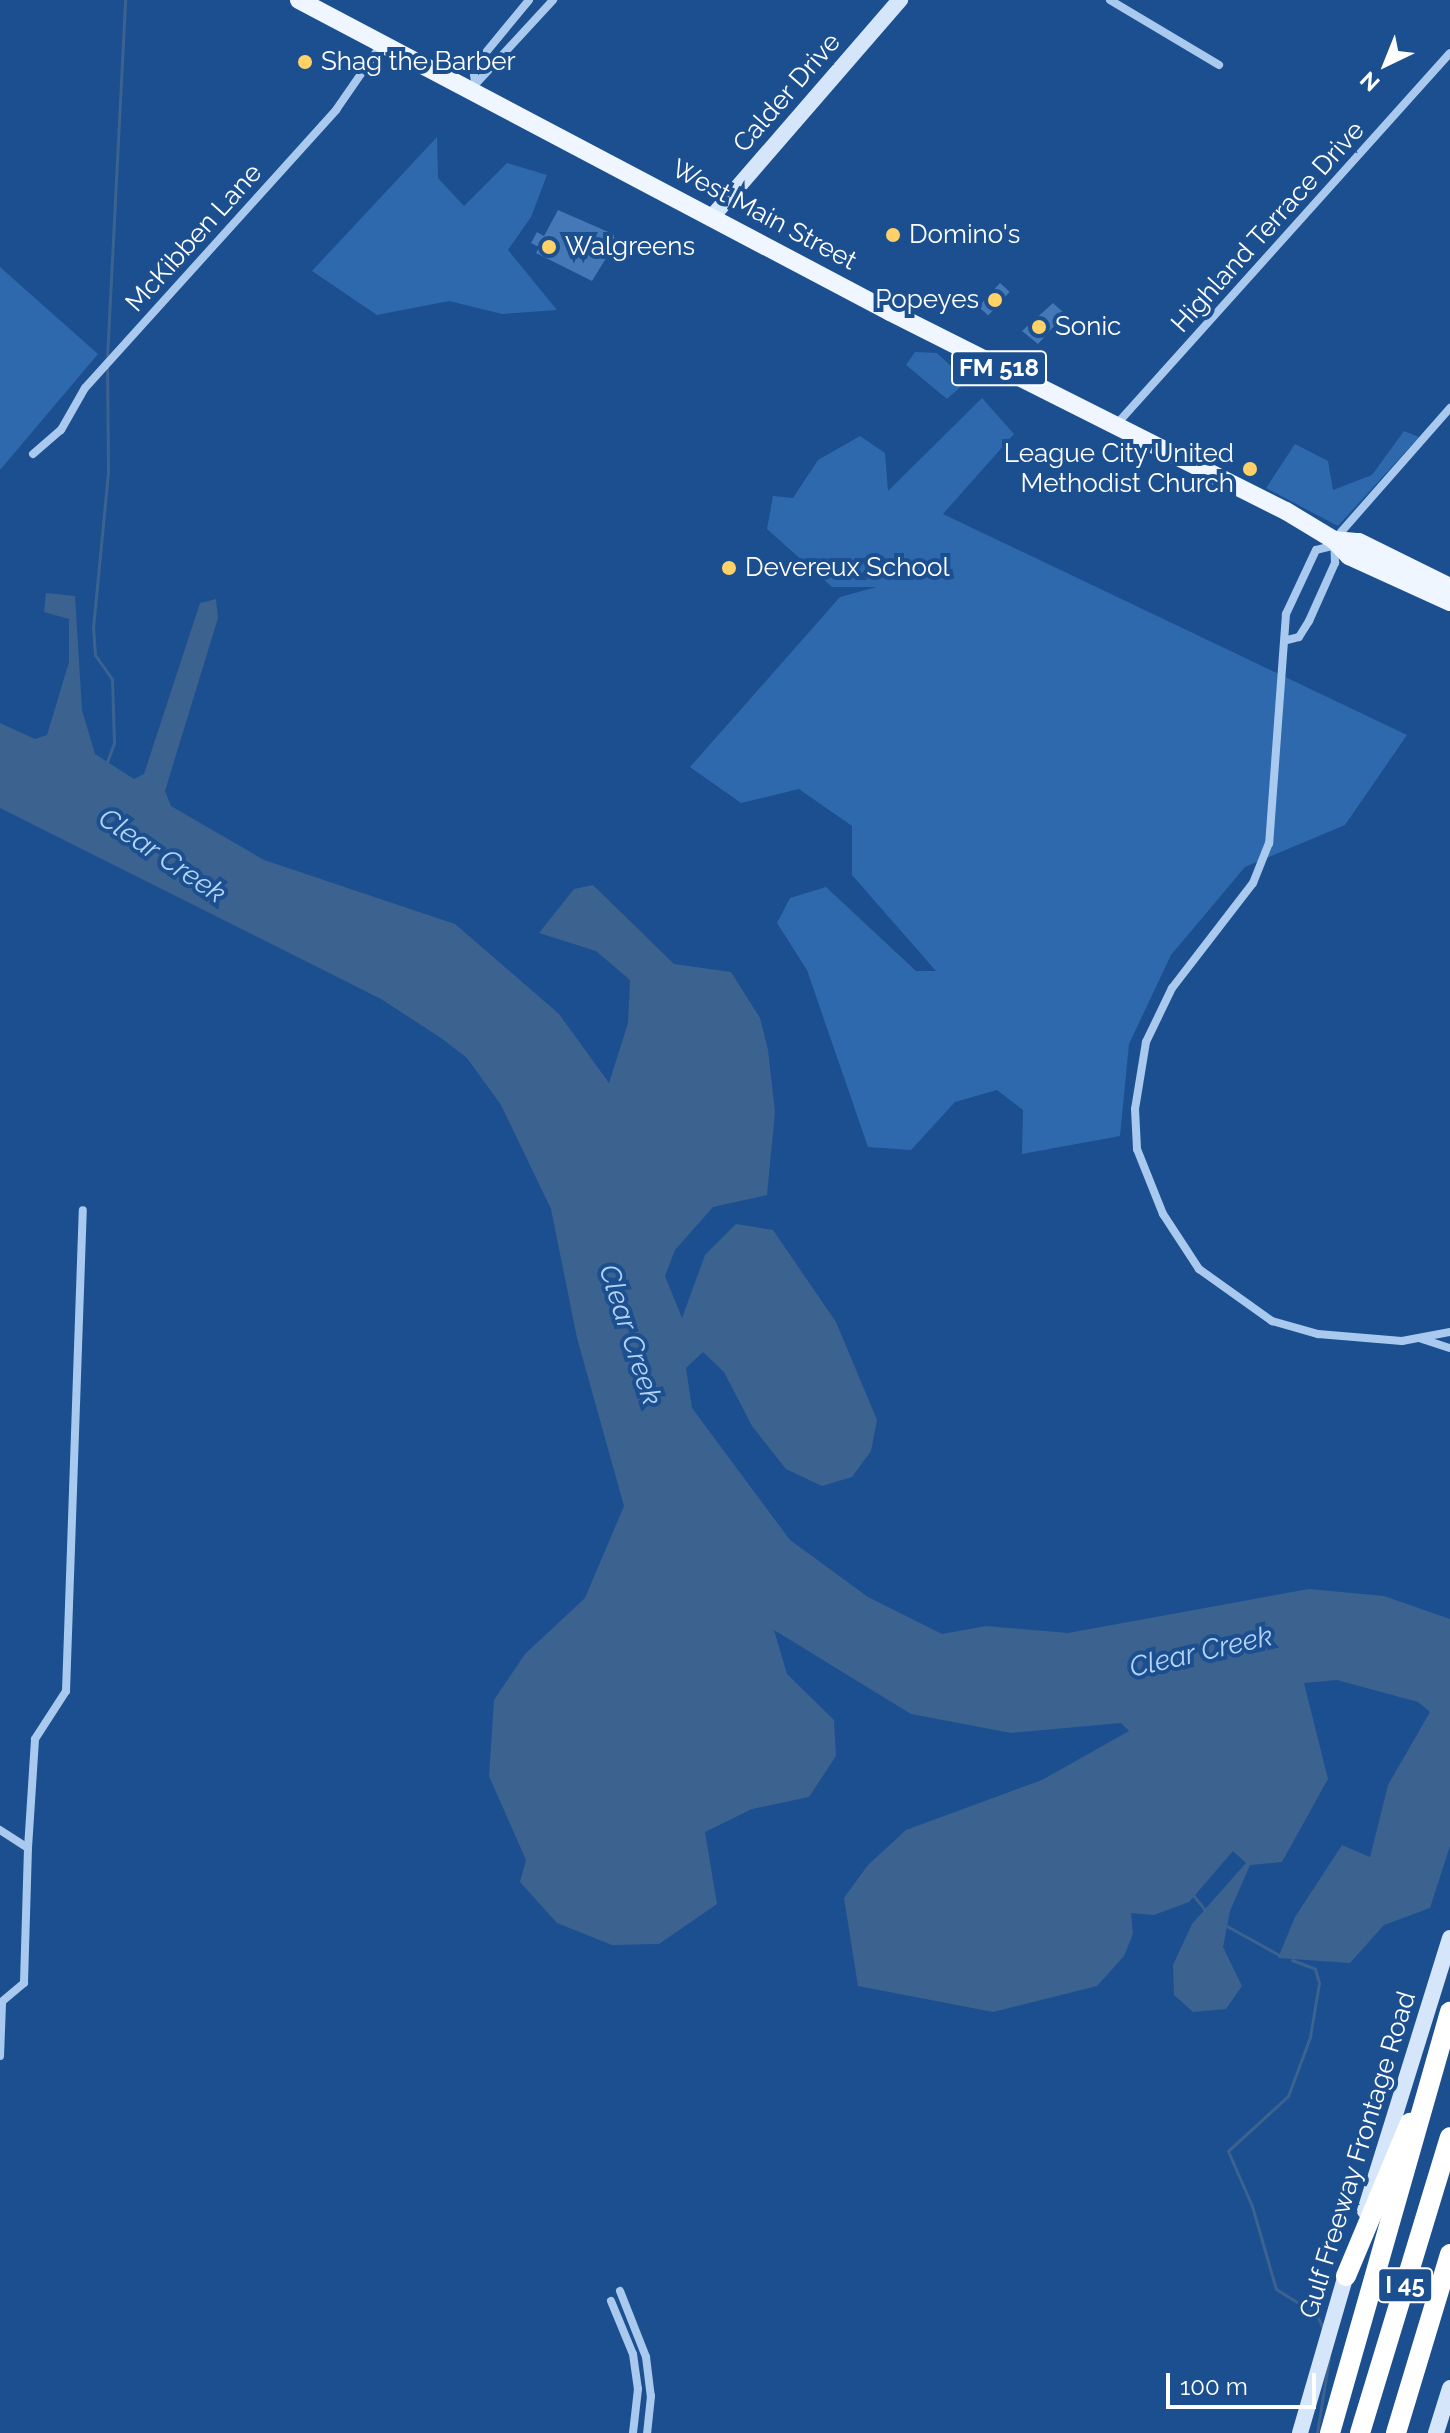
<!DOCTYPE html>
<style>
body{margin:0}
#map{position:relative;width:1450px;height:2433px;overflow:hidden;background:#1b4f8f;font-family:Raleway,sans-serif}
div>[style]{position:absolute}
.green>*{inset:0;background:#2e69ad}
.water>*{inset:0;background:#3c6290}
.stream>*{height:3px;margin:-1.5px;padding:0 1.5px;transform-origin:1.5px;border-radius:1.5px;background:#3c6290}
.building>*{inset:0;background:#4478b7;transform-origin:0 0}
.street>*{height:8px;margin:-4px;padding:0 4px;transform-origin:4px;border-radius:4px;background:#a9c9ee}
.secondary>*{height:16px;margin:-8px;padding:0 8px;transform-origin:8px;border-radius:8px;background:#d6e6fa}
.primary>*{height:18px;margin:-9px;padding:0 9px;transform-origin:9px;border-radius:9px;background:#f0f6ff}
.highway>*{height:20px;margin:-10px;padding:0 10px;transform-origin:10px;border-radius:10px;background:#fff}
.highway-bridge>*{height:20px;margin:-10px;padding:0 10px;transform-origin:10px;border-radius:10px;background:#fff}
.dots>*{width:22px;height:22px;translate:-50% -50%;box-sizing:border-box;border:4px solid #1b4f8f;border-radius:50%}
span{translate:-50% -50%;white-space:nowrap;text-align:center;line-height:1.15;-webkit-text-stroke:8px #1b4f8f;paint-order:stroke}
.shield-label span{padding:2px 6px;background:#1b4f8f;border:2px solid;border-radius:6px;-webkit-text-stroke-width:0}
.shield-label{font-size:24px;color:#fff;font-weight:700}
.poi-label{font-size:26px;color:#fff}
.left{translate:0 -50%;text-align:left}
.right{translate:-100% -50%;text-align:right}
.street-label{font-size:26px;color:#fff}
.water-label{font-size:28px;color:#b5d3f5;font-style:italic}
.north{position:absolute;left:1346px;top:24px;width:80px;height:80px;-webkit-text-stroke:6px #1b4f8f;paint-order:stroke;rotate:223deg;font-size:22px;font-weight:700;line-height:32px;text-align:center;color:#fff}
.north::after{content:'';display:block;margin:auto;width:28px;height:36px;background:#fff;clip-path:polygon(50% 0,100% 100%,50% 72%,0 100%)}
.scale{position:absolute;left:1166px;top:2373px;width:150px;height:36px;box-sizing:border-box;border:4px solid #fff;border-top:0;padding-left:10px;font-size:24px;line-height:28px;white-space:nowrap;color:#fff;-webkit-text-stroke:6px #1b4f8f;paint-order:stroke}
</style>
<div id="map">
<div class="green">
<div style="clip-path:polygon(437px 137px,438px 178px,464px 206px,507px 163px,547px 175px,531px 217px,508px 250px,557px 310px,502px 314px,449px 301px,377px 315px,312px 271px)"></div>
<div style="clip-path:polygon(0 267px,98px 354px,0 470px)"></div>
<div style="clip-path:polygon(915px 352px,937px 353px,967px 381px,947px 399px,906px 365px)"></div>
<div style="clip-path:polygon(982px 398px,1014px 434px,943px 514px,1407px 735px,1345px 825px,1245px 867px,1171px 955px,1129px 1044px,1120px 1136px,1022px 1154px,1023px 1110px,997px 1090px,955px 1102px,911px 1150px,868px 1147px,807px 970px,777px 923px,790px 898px,826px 887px,916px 971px,936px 971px,852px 875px,852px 826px,799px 789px,741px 803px,690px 767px,840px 597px,877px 587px,832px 587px,767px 529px,773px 496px,793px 498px,818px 460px,860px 436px,885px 453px,888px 491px)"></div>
<div style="clip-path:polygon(1404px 431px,1419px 437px,1338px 526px,1266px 488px,1295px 444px,1328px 461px,1333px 490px,1372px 475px)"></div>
</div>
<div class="water">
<div style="clip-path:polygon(46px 593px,75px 596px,82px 710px,95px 754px,134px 779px,144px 774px,200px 603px,216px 599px,218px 618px,165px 791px,171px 806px,264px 860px,455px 924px,559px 1014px,609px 1083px,628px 1023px,630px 980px,596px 951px,539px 933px,574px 889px,593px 885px,674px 964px,731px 972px,760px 1018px,768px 1050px,775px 1112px,767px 1195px,713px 1207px,675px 1250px,665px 1276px,682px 1318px,705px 1255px,736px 1224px,773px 1230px,836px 1322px,877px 1420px,871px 1451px,852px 1477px,822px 1486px,786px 1469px,752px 1426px,724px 1372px,703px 1352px,686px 1368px,692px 1408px,790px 1540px,868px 1597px,942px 1634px,986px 1626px,1068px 1633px,1309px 1589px,1384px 1596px,1450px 1619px,1450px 1846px,1430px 1908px,1384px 1925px,1350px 1963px,1278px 1958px,1295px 1917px,1342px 1845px,1370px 1857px,1388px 1785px,1430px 1712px,1418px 1702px,1337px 1680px,1304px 1683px,1328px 1779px,1282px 1862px,1250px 1865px,1230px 1911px,1223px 1947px,1242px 1986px,1226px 2009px,1193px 2012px,1174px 1995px,1173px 1965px,1192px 1924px,1246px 1863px,1233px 1851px,1189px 1902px,1154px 1915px,1131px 1913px,1133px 1934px,1124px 1956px,1097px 1986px,993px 2012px,858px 1986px,844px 1898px,868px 1865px,906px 1830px,1042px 1780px,1129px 1731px,1121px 1723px,1011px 1733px,911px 1714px,774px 1630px,787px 1674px,834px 1720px,836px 1756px,809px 1797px,752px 1809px,705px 1832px,717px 1904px,659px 1944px,612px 1945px,557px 1923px,520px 1882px,526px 1860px,489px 1776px,494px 1700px,525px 1654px,585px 1598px,624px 1506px,577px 1338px,551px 1209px,501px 1105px,467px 1058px,441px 1038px,381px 999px,0 808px,0 723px,35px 739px,47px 735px,69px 662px,69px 619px,44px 612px)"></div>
</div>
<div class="stream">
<div style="left:107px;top:358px;width:358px;rotate:-87.1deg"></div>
<div style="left:106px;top:765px;width:23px;rotate:-70deg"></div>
<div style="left:114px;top:743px;width:64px;rotate:-91.8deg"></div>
<div style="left:112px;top:679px;width:29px;rotate:-125deg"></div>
<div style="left:95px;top:655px;width:27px;rotate:-94deg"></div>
<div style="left:93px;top:628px;width:157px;rotate:-84.5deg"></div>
<div style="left:108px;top:472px;width:106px;rotate:-90.5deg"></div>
<div style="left:1193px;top:1895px;width:21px;rotate:51deg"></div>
<div style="left:1225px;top:1925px;width:64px;rotate:29deg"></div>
<div style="left:1292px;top:1960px;width:25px;rotate:21deg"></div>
<div style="left:1315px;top:1969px;width:15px;rotate:74deg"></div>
<div style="left:1319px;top:1983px;width:55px;rotate:99.5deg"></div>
<div style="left:1310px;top:2037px;width:63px;rotate:110.4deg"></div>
<div style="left:1288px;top:2096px;width:81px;rotate:137.5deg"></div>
<div style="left:1228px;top:2151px;width:60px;rotate:66.4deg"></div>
<div style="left:1252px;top:2206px;width:86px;rotate:73.9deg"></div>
<div style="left:1276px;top:2289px;width:47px;rotate:32deg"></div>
<div style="left:1316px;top:2314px;width:16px;rotate:63deg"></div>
<div style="left:1317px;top:2433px;width:76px;rotate:-80.9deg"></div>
</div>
<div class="building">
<div style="clip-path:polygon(558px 210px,613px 234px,616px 242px,592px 281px,536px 253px,539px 247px,531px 243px,537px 232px,544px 236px)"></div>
<div style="left:1000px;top:283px;width:13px;height:32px;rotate:42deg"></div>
<div style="clip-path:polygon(1053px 303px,1065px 314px,1038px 344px,1022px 331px)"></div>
</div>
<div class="street">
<div style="left:1110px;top:0;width:127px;rotate:30.8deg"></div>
<div style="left:475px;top:82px;width:14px;rotate:-98deg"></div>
<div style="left:473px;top:68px;width:88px;rotate:-50.5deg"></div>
<div style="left:471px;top:89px;width:121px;rotate:-47.3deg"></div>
<div style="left:1115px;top:426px;width:501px;rotate:-48.07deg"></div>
<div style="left:33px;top:454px;width:37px;rotate:-41deg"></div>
<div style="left:61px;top:430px;width:48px;rotate:-60.3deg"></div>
<div style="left:85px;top:388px;width:375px;rotate:-47.9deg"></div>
<div style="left:336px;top:110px;width:79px;rotate:-55.3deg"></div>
<div style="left:1332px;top:546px;width:16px;rotate:166deg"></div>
<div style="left:1316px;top:550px;width:71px;rotate:115.1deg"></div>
<div style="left:1286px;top:614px;width:230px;rotate:94.2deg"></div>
<div style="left:1269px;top:843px;width:43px;rotate:111.8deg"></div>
<div style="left:1253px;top:883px;width:133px;rotate:127.6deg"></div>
<div style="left:1172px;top:988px;width:60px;rotate:115.7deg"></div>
<div style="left:1146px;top:1042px;width:68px;rotate:99.3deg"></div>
<div style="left:1135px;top:1109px;width:40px;rotate:87.1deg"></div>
<div style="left:1137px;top:1149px;width:70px;rotate:68.2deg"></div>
<div style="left:1163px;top:1214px;width:66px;rotate:56.8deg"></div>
<div style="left:1199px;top:1269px;width:90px;rotate:35.5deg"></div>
<div style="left:1272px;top:1321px;width:48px;rotate:15.8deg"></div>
<div style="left:1318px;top:1334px;width:84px;rotate:4.8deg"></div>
<div style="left:1402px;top:1341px;width:49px;rotate:-10.6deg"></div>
<div style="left:1287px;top:640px;width:12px;rotate:-14deg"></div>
<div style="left:1299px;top:637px;width:19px;rotate:-58deg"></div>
<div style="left:1309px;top:621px;width:64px;rotate:-65.9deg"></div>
<div style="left:1335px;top:563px;width:23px;rotate:-92deg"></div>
<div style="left:1334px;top:540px;width:176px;rotate:-48.7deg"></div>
<div style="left:1422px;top:1339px;width:29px;rotate:18deg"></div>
<div style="left:0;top:1830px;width:33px;rotate:33deg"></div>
<div style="left:28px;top:1848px;width:135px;rotate:91.7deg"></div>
<div style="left:24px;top:1983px;width:31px;rotate:140deg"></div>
<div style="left:28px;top:1848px;width:109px;rotate:-86.3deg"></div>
<div style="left:35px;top:1739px;width:57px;rotate:-57.1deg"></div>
<div style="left:66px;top:1691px;width:481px;rotate:-88deg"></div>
<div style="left:0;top:2056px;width:53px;rotate:-87.8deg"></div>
<div style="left:620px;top:2291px;width:71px;rotate:68.5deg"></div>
<div style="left:646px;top:2357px;width:39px;rotate:83deg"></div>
<div style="left:651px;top:2396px;width:37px;rotate:96deg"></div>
<div style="left:611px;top:2301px;width:57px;rotate:67.5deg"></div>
<div style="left:633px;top:2354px;width:35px;rotate:82deg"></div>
<div style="left:638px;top:2389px;width:44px;rotate:96.5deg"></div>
</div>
<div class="secondary">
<div style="left:711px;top:218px;width:289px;rotate:-49.1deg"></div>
<div style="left:1365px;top:2211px;width:286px;rotate:-72.7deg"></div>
<div style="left:1300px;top:2433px;width:176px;rotate:-73.8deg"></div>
<div style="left:1436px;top:2433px;width:47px;rotate:-72.7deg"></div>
</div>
<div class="primary">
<div style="left:299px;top:0;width:668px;rotate:27.83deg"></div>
<div style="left:890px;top:312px;width:443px;rotate:26.7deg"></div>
<div style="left:1286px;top:511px;width:56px;rotate:31.1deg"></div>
<div style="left:1334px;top:540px;width:22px;rotate:47deg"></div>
<div style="left:1349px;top:556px;width:111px;rotate:24.5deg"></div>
<div style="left:1334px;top:540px;width:25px;rotate:5deg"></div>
<div style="left:1359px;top:542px;width:102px;rotate:26.3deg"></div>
</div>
<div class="highway">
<div style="left:1346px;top:2276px;width:166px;rotate:-67.3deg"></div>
<div style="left:1360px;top:2433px;width:309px;rotate:-73.1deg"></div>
<div style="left:1396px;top:2433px;width:187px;rotate:-73.2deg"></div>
</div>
<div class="highway-bridge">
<div style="left:1330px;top:2433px;width:438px;rotate:-74.1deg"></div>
</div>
<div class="dots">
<div style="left:305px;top:62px;background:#ffd166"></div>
<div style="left:893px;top:235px;background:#ffd166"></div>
<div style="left:549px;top:247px;background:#ffd166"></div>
<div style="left:995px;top:300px;background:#ffd166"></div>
<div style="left:1039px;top:327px;background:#ffd166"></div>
<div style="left:1250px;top:469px;background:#ffd166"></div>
<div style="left:729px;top:568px;background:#ffd166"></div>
</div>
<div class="shield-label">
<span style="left:999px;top:368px">FM 518</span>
<span style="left:1405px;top:2285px">I 45</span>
</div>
<div class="poi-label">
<span class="left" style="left:321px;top:62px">Shag the Barber</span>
<span class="left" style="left:909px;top:235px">Domino's</span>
<span class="left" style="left:565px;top:247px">Walgreens</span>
<span class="right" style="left:979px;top:300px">Popeyes</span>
<span class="left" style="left:1055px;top:327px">Sonic</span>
<span class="right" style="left:1234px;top:469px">League City United<br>Methodist Church</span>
<span class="left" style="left:745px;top:568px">Devereux School</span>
</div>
<div class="street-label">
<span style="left:787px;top:93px;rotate:-49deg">Calder Drive</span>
<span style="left:764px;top:215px;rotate:28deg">West Main Street</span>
<span style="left:1268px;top:227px;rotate:-48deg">Highland Terrace Drive</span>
<span style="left:194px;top:238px;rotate:-48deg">McKibben Lane</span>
<span style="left:1358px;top:2155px;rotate:-73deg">Gulf Freeway Frontage Road</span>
</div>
<div class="water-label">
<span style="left:162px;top:856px;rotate:34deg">Clear Creek</span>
<span style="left:630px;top:1335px;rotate:72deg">Clear Creek</span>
<span style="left:1201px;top:1652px;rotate:-13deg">Clear Creek</span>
</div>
<div class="north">N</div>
<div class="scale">100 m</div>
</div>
